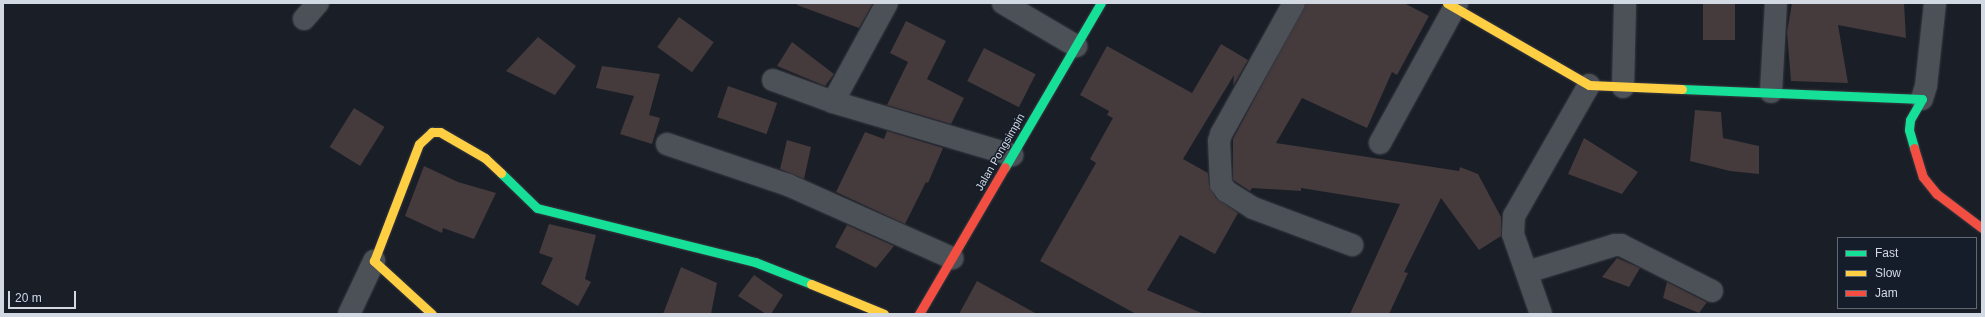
<!DOCTYPE html>
<style>
body{margin:0}
#map{position:relative;width:1985px;height:317px;overflow:hidden;background:#1a1e26;font-family:Helvetica,sans-serif}
div>[style]{position:absolute}
.building>*{inset:0;background:#453a3c;transform-origin:0 0}
.roads{filter:drop-shadow(0 0 1px #373a41) drop-shadow(0 0 1px #373a41)}
.street>*{height:22px;margin:-11px;padding:0 11px;transform-origin:11px;border-radius:11px;background:#4c5057}
.fast>*{height:9px;margin:-4.5px;padding:0 4.5px;transform-origin:4.5px;border-radius:4.5px;background:#16e098}
.slow>*{height:9px;margin:-4.5px;padding:0 4.5px;transform-origin:4.5px;border-radius:4.5px;background:#ffcf43}
.jam>*{height:9px;margin:-4.5px;padding:0 4.5px;transform-origin:4.5px;border-radius:4.5px;background:#f24e42}
span{translate:-50% -50%;white-space:nowrap;text-align:center;line-height:1.15;-webkit-text-stroke:3px #151d2b;paint-order:stroke}
.street-label{font-size:11px;color:#d3d9e3}
.frame{position:absolute;inset:0;border:4px solid #d3d9e3;pointer-events:none}
.legend{position:absolute;left:1837px;top:237px;width:140px;height:72px;box-sizing:border-box;background:#151d2b;border:1px solid #616875;margin:0;padding:5px 7px;list-style:none;font-size:12px;color:#d3d9e3}
.legend li{display:flex;align-items:center;gap:8px;height:20px}
.legend b{width:20px;border:1px solid #616875}
.scale{position:absolute;left:8px;top:291px;width:68px;height:18px;box-sizing:border-box;border:2px solid #d3d9e3;border-top:0;padding-left:5px;font-size:12px;line-height:14px;white-space:nowrap;color:#d3d9e3;-webkit-text-stroke:3px #151d2b;paint-order:stroke}
</style>
<div id="map">
<div class="building">
<div style="clip-path:polygon(797px 3px,873px 3px,859px 28px,797px 5px)"></div>
<div style="clip-path:polygon(1306px 3px,1404px 3px,1429px 16px,1397px 75px,1392px 72px,1367px 128px,1302px 98px,1276px 143px,1459px 171px,1460px 167px,1478px 174px,1501px 217px,1501px 236px,1479px 250px,1441px 198px,1404px 272px,1408px 273px,1389px 314px,1350px 314px,1400px 204px,1301px 188px,1301px 191px,1252px 188px,1250px 191px,1233px 180px,1233px 139px)"></div>
<div style="left:1703px;top:3px;width:32px;height:37px"></div>
<div style="clip-path:polygon(1792px 3px,1904px 3px,1906px 38px,1838px 25px,1848px 83px,1791px 81px,1787px 32px)"></div>
<div style="left:679px;top:17px;width:43px;height:37px;rotate:36deg"></div>
<div style="clip-path:polygon(906px 21px,946px 41px,927px 79px,964px 98px,951px 124px,887px 105px,908px 62px,890px 53px)"></div>
<div style="clip-path:polygon(538px 37px,576px 66px,555px 95px,506px 71px)"></div>
<div style="clip-path:polygon(792px 42px,834px 74px,825px 86px,777px 66px)"></div>
<div style="clip-path:polygon(1221px 44px,1248px 60px,1233px 86px,1234px 75px,1183px 159px,1208px 173px,1209px 185px,1216px 198px,1238px 213px,1215px 254px,1180px 235px,1147px 290px,1204px 314px,1136px 314px,1040px 261px,1096px 163px,1090px 159px,1113px 118px,1107px 115px,1109px 111px,1080px 95px,1107px 46px,1192px 93px)"></div>
<div style="left:984px;top:48px;width:58px;height:37px;rotate:27deg"></div>
<div style="clip-path:polygon(602px 66px,660px 74px,649px 115px,660px 118px,652px 144px,620px 134px,634px 96px,596px 88px)"></div>
<div style="left:728px;top:86px;width:52px;height:33px;rotate:19deg"></div>
<div style="left:354px;top:108px;width:36px;height:46px;rotate:32deg"></div>
<div style="clip-path:polygon(1695px 110px,1721px 112px,1723px 138px,1759px 146px,1759px 174px,1730px 171px,1690px 161px)"></div>
<div style="clip-path:polygon(887px 131px,943px 148px,928px 183px,926px 182px,905px 224px,836px 192px,865px 132px,884px 139px)"></div>
<div style="clip-path:polygon(1584px 138px,1638px 172px,1622px 194px,1568px 174px)"></div>
<div style="clip-path:polygon(787px 140px,811px 147px,804px 179px,780px 169px)"></div>
<div style="clip-path:polygon(424px 166px,458px 182px,496px 193px,474px 239px,443px 228px,442px 233px,405px 216px)"></div>
<div style="clip-path:polygon(549px 224px,596px 235px,585px 279px,591px 282px,578px 306px,541px 284px,553px 258px,539px 253px)"></div>
<div style="clip-path:polygon(847px 225px,894px 246px,876px 268px,835px 247px)"></div>
<div style="clip-path:polygon(1617px 258px,1640px 268px,1629px 287px,1602px 277px)"></div>
<div style="clip-path:polygon(681px 267px,717px 283px,711px 314px,663px 314px)"></div>
<div style="clip-path:polygon(754px 275px,783px 295px,771px 314px,766px 314px,738px 296px)"></div>
<div style="clip-path:polygon(977px 281px,1037px 314px,959px 314px)"></div>
<div style="clip-path:polygon(1667px 282px,1706px 302px,1707px 302px,1699px 313px,1663px 298px)"></div>
</div>
<div class="roads">
<div class="street">
<div style="left:1003px;top:3px;width:85px;rotate:30.5deg"></div>
<div style="left:1294px;top:3px;width:150px;rotate:119.1deg"></div>
<div style="left:1221px;top:134px;width:7px;rotate:106deg"></div>
<div style="left:1219px;top:141px;width:43px;rotate:87.3deg"></div>
<div style="left:1221px;top:184px;width:9px;rotate:54deg"></div>
<div style="left:1226px;top:191px;width:32px;rotate:32deg"></div>
<div style="left:1253px;top:208px;width:106px;rotate:20.5deg"></div>
<div style="left:304px;top:19px;width:21px;rotate:-49deg"></div>
<div style="left:773px;top:80px;width:64px;rotate:20.1deg"></div>
<div style="left:833px;top:102px;width:113px;rotate:-61.4deg"></div>
<div style="left:1623px;top:87px;width:84px;rotate:-88.6deg"></div>
<div style="left:1771px;top:92px;width:89px;rotate:-86.8deg"></div>
<div style="left:1922px;top:99px;width:14px;rotate:-73deg"></div>
<div style="left:1926px;top:86px;width:83px;rotate:-83.8deg"></div>
<div style="left:833px;top:102px;width:187px;rotate:16.5deg"></div>
<div style="left:1380px;top:143px;width:160px;rotate:-61.2deg"></div>
<div style="left:667px;top:144px;width:128px;rotate:18.7deg"></div>
<div style="left:788px;top:185px;width:180px;rotate:24deg"></div>
<div style="left:1527px;top:272px;width:92px;rotate:-17.1deg"></div>
<div style="left:1615px;top:245px;width:6px"></div>
<div style="left:1621px;top:245px;width:102px;rotate:26.8deg"></div>
<div style="left:349px;top:314px;width:59px;rotate:-64.7deg"></div>
<div style="left:1541px;top:314px;width:85px;rotate:-109.3deg"></div>
<div style="left:1513px;top:234px;width:18px;rotate:-87deg"></div>
<div style="left:1514px;top:216px;width:151px;rotate:-60.2deg"></div>
</div>
<div class="fast">
<div style="left:1682px;top:89px;width:240px;rotate:2.4deg"></div>
<div style="left:1922px;top:99px;width:24px;rotate:120deg"></div>
<div style="left:1910px;top:120px;width:10px;rotate:96deg"></div>
<div style="left:1909px;top:130px;width:19px;rotate:74deg"></div>
<div style="left:1005px;top:167px;width:190px;rotate:-59.7deg"></div>
<div style="left:501px;top:173px;width:50px;rotate:44.2deg"></div>
<div style="left:537px;top:208px;width:225px;rotate:13.9deg"></div>
<div style="left:755px;top:262px;width:60px;rotate:21.4deg"></div>
</div>
<div class="slow">
<div style="left:1447px;top:3px;width:164px;rotate:30deg"></div>
<div style="left:1589px;top:85px;width:93px;rotate:2.5deg"></div>
<div style="left:811px;top:284px;width:79px;rotate:22.3deg"></div>
<div style="left:432px;top:314px;width:79px;rotate:-137.6deg"></div>
<div style="left:374px;top:261px;width:125px;rotate:-69deg"></div>
<div style="left:419px;top:144px;width:18px;rotate:-43deg"></div>
<div style="left:432px;top:132px;width:8px"></div>
<div style="left:440px;top:132px;width:52px;rotate:30deg"></div>
<div style="left:485px;top:158px;width:22px;rotate:43deg"></div>
</div>
<div class="jam">
<div style="left:1914px;top:148px;width:30px;rotate:73deg"></div>
<div style="left:1923px;top:177px;width:22px;rotate:51deg"></div>
<div style="left:1937px;top:194px;width:56px;rotate:37.1deg"></div>
<div style="left:919px;top:314px;width:170px;rotate:-59.7deg"></div>
</div>
</div>
<div class="street-label">
<span style="left:1000px;top:152px;rotate:-60deg">Jalan Pongsimpin</span>
</div>
<div class="frame"></div>
<ul class="legend">
<li><b style="height:5px;background:#16e098"></b>Fast</li>
<li><b style="height:5px;background:#ffcf43"></b>Slow</li>
<li><b style="height:5px;background:#f24e42"></b>Jam</li>
</ul>
<div class="scale">20 m</div>
</div>
